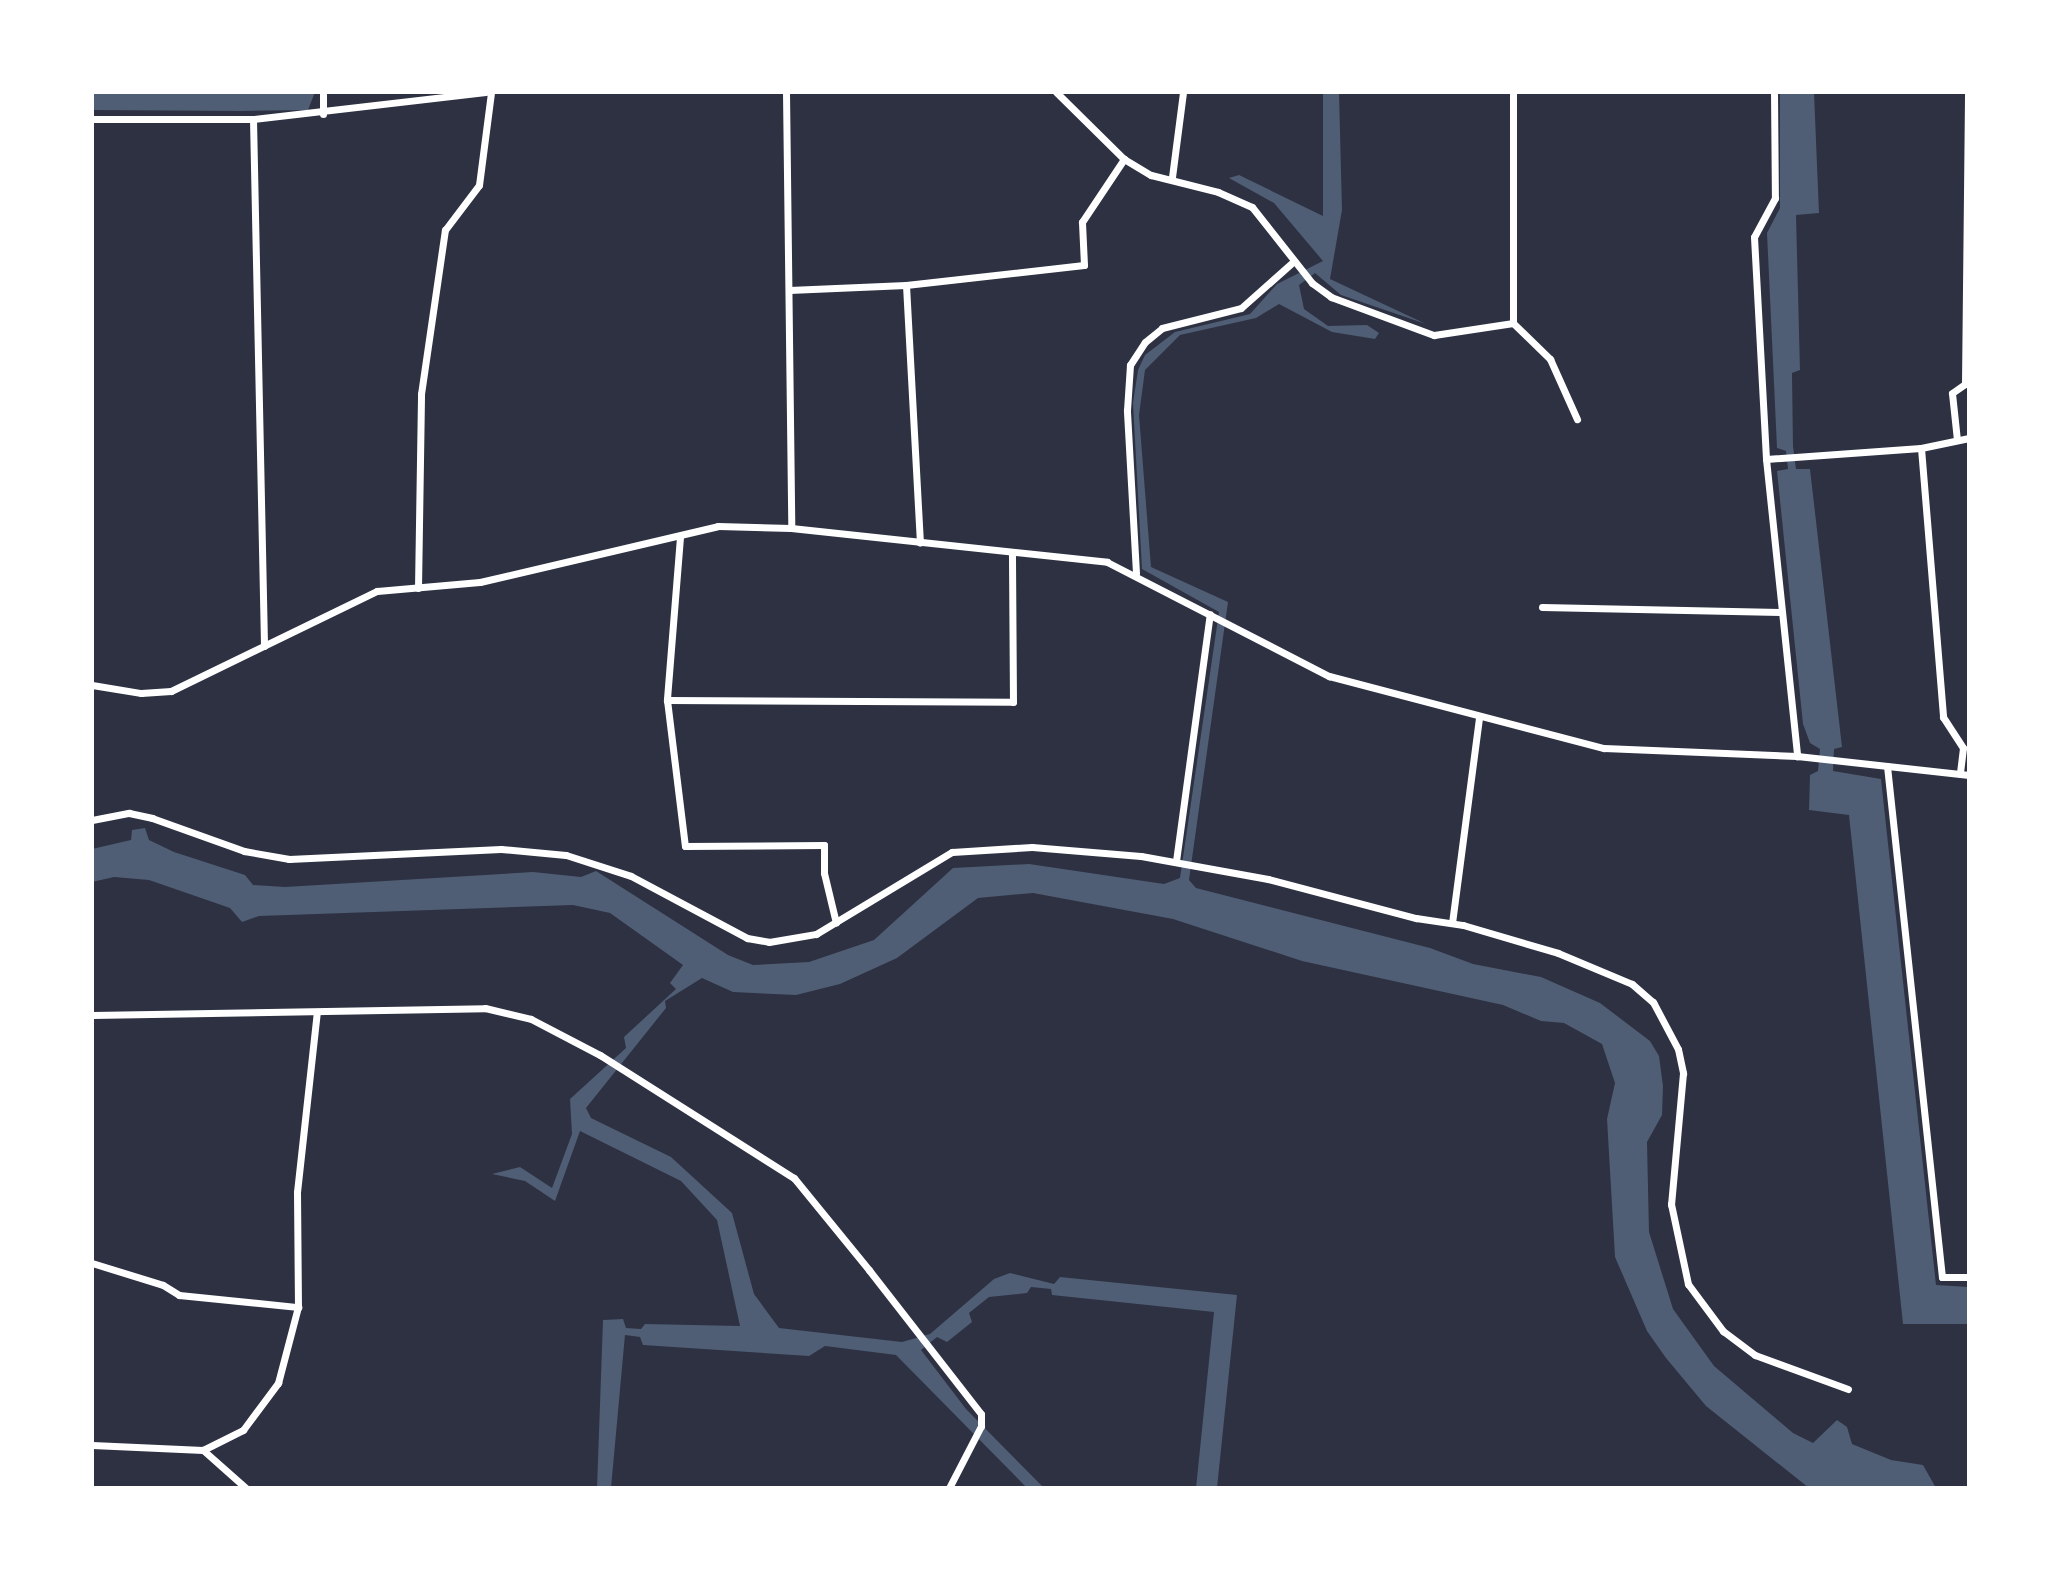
<!DOCTYPE html>
<style>
body{margin:0}
#map{position:relative;width:2061px;height:1580px;overflow:hidden;background:#2d3142;font-family:Rubik,sans-serif}
div>[style]{position:absolute}
.water>*{inset:0;background:#4f5d75}
.minor>*{height:7px;margin:-3.5px;padding:0 3.5px;transform-origin:3.5px;border-radius:3.5px;background:#fff}
span{translate:-50% -50%;white-space:nowrap;text-align:center;line-height:1.15;-webkit-text-stroke:8px #fff;paint-order:stroke}
.frame{position:absolute;inset:0;border:94px solid #fff;pointer-events:none}
</style>
<div id="map">
<div class="water">
<div style="clip-path:polygon(92px 92px,315px 92px,308px 110px,240px 111px,92px 110px)"></div>
<div style="clip-path:polygon(1323px 92px,1339px 92px,1342px 210px,1330px 279px,1426px 324px,1341px 295px,1315px 273px,1299px 285px,1304px 309px,1328px 326px,1367px 325px,1379px 333px,1375px 339px,1332px 332px,1279px 304px,1256px 318px,1180px 335px,1145px 370px,1139px 415px,1151px 567px,1228px 602px,1189px 880px,1196px 888px,1430px 948px,1473px 964px,1541px 977px,1600px 1003px,1650px 1041px,1659px 1056px,1663px 1086px,1662px 1115px,1647px 1142px,1649px 1232px,1673px 1309px,1714px 1366px,1793px 1433px,1813px 1443px,1837px 1420px,1847px 1427px,1852px 1444px,1891px 1460px,1923px 1465px,1936px 1488px,1809px 1488px,1706px 1406px,1666px 1358px,1647px 1331px,1615px 1257px,1607px 1119px,1615px 1083px,1602px 1044px,1564px 1023px,1541px 1021px,1503px 1005px,1302px 961px,1173px 919px,1033px 893px,978px 898px,897px 958px,840px 984px,796px 995px,733px 992px,702px 978px,665px 1001px,666px 1008px,586px 1108px,591px 1118px,671px 1157px,732px 1213px,754px 1294px,779px 1328px,902px 1342px,930px 1334px,994px 1279px,1010px 1273px,1054px 1284px,1060px 1277px,1237px 1295px,1217px 1488px,1196px 1488px,1214px 1312px,1052px 1295px,1051px 1289px,1031px 1287px,1027px 1293px,989px 1297px,969px 1313px,972px 1322px,947px 1342px,937px 1337px,921px 1350px,966px 1409px,1044px 1488px,1027px 1488px,896px 1355px,825px 1346px,809px 1356px,643px 1345px,640px 1337px,625px 1335px,611px 1488px,597px 1488px,603px 1320px,623px 1319px,626px 1328px,641px 1329px,645px 1324px,740px 1326px,717px 1220px,681px 1181px,580px 1131px,555px 1201px,525px 1181px,492px 1174px,520px 1167px,552px 1188px,572px 1134px,570px 1099px,626px 1048px,624px 1037px,676px 989px,670px 983px,683px 965px,610px 913px,573px 905px,259px 916px,242px 922px,230px 908px,149px 880px,114px 877px,92px 882px,92px 849px,131px 840px,132px 830px,145px 828px,149px 840px,174px 852px,245px 875px,253px 885px,285px 887px,533px 872px,581px 877px,596px 871px,728px 955px,753px 965px,809px 962px,874px 940px,953px 868px,1029px 864px,1164px 884px,1180px 878px,1219px 612px,1142px 569px,1133px 403px,1138px 370px,1145px 355px,1175px 332px,1250px 314px,1277px 284px,1323px 261px,1274px 203px,1229px 178px,1239px 175px,1323px 216px)"></div>
<div style="clip-path:polygon(1780px 92px,1814px 92px,1819px 213px,1796px 215px,1800px 370px,1792px 373px,1793px 446px,1796px 469px,1810px 469px,1842px 747px,1834px 749px,1833px 771px,1881px 779px,1936px 1285px,1969px 1287px,1969px 1324px,1903px 1324px,1849px 815px,1809px 810px,1810px 775px,1818px 771px,1820px 749px,1810px 743px,1803px 724px,1777px 471px,1788px 469px,1786px 451px,1777px 448px,1767px 233px,1780px 208px)"></div>
</div>
<div class="minor">
<div style="left:323px;top:92px;width:22px;rotate:90deg"></div>
<div style="left:786px;top:92px;width:436px;rotate:89.3deg"></div>
<div style="left:1056px;top:92px;width:95px;rotate:44.6deg"></div>
<div style="left:1124px;top:159px;width:31px;rotate:31deg"></div>
<div style="left:1151px;top:175px;width:69px;rotate:14.2deg"></div>
<div style="left:1218px;top:192px;width:37px;rotate:24deg"></div>
<div style="left:1252px;top:207px;width:97px;rotate:51.7deg"></div>
<div style="left:1312px;top:283px;width:24px;rotate:36deg"></div>
<div style="left:1331px;top:297px;width:110px;rotate:20.3deg"></div>
<div style="left:1434px;top:335px;width:80px;rotate:-8.6deg"></div>
<div style="left:1513px;top:323px;width:52px;rotate:44.2deg"></div>
<div style="left:1550px;top:359px;width:66px;rotate:65.8deg"></div>
<div style="left:1774px;top:92px;width:106px;rotate:89.5deg"></div>
<div style="left:1775px;top:198px;width:44px;rotate:118.3deg"></div>
<div style="left:1754px;top:237px;width:222px;rotate:86.9deg"></div>
<div style="left:1766px;top:459px;width:299px;rotate:84deg"></div>
<div style="left:92px;top:119px;width:161px"></div>
<div style="left:253px;top:119px;width:234px;rotate:-6.6deg"></div>
<div style="left:253px;top:119px;width:527px;rotate:88.8deg"></div>
<div style="left:1172px;top:177px;width:86px;rotate:-82.6deg"></div>
<div style="left:906px;top:285px;width:258px;rotate:86.9deg"></div>
<div style="left:789px;top:290px;width:117px;rotate:-2.4deg"></div>
<div style="left:906px;top:285px;width:179px;rotate:-6.4deg"></div>
<div style="left:1084px;top:265px;width:43px;rotate:-92.7deg"></div>
<div style="left:1082px;top:222px;width:76px;rotate:-56.3deg"></div>
<div style="left:1513px;top:323px;width:231px;rotate:-90deg"></div>
<div style="left:1957px;top:440px;width:47px;rotate:-96.1deg"></div>
<div style="left:1952px;top:393px;width:16px;rotate:-35deg"></div>
<div style="left:1965px;top:384px;width:292px;rotate:-89.4deg"></div>
<div style="left:1921px;top:448px;width:270px;rotate:85.3deg"></div>
<div style="left:1943px;top:717px;width:37px;rotate:57deg"></div>
<div style="left:1963px;top:748px;width:26px;rotate:97deg"></div>
<div style="left:1766px;top:459px;width:155px;rotate:-4.1deg"></div>
<div style="left:1921px;top:448px;width:49px;rotate:-11.8deg"></div>
<div style="left:680px;top:537px;width:164px;rotate:94.6deg"></div>
<div style="left:667px;top:700px;width:147px;rotate:83deg"></div>
<div style="left:685px;top:846px;width:139px;rotate:-0.4deg"></div>
<div style="left:824px;top:845px;width:28px;rotate:90deg"></div>
<div style="left:824px;top:873px;width:51px;rotate:76.5deg"></div>
<div style="left:1136px;top:573px;width:163px;rotate:-93.2deg"></div>
<div style="left:1127px;top:410px;width:45px;rotate:-86.2deg"></div>
<div style="left:1130px;top:365px;width:27px;rotate:-57deg"></div>
<div style="left:1145px;top:342px;width:22px;rotate:-39deg"></div>
<div style="left:1162px;top:328px;width:81px;rotate:-14.2deg"></div>
<div style="left:1241px;top:308px;width:71px;rotate:-41.6deg"></div>
<div style="left:418px;top:588px;width:194px;rotate:-89.1deg"></div>
<div style="left:421px;top:394px;width:166px;rotate:-81.7deg"></div>
<div style="left:445px;top:230px;width:56px;rotate:-52.9deg"></div>
<div style="left:479px;top:185px;width:94px;rotate:-82.6deg"></div>
<div style="left:1542px;top:607px;width:239px;rotate:1.2deg"></div>
<div style="left:92px;top:685px;width:50px;rotate:9.3deg"></div>
<div style="left:141px;top:693px;width:30px;rotate:-4deg"></div>
<div style="left:171px;top:691px;width:229px;rotate:-25.9deg"></div>
<div style="left:377px;top:591px;width:103px;rotate:-5deg"></div>
<div style="left:480px;top:582px;width:244px;rotate:-13.2deg"></div>
<div style="left:718px;top:526px;width:73px;rotate:1.6deg"></div>
<div style="left:791px;top:528px;width:318px;rotate:6.1deg"></div>
<div style="left:1107px;top:562px;width:250px;rotate:27.2deg"></div>
<div style="left:1329px;top:676px;width:284px;rotate:14.7deg"></div>
<div style="left:1604px;top:748px;width:193px;rotate:2.4deg"></div>
<div style="left:1797px;top:756px;width:173px;rotate:6.3deg"></div>
<div style="left:667px;top:700px;width:346px;rotate:0.3deg"></div>
<div style="left:1013px;top:702px;width:147px;rotate:-90.4deg"></div>
<div style="left:1887px;top:766px;width:514px;rotate:83.86deg"></div>
<div style="left:1942px;top:1277px;width:27px"></div>
<div style="left:92px;top:820px;width:38px;rotate:-11deg"></div>
<div style="left:129px;top:813px;width:24px;rotate:12deg"></div>
<div style="left:152px;top:818px;width:98px;rotate:19.7deg"></div>
<div style="left:244px;top:851px;width:46px;rotate:10.1deg"></div>
<div style="left:289px;top:859px;width:212px;rotate:-2.7deg"></div>
<div style="left:501px;top:849px;width:65px;rotate:5.3deg"></div>
<div style="left:566px;top:855px;width:68px;rotate:17.9deg"></div>
<div style="left:631px;top:876px;width:132px;rotate:28.1deg"></div>
<div style="left:747px;top:938px;width:22px;rotate:10deg"></div>
<div style="left:769px;top:942px;width:48px;rotate:-9.7deg"></div>
<div style="left:816px;top:934px;width:159px;rotate:-31.1deg"></div>
<div style="left:952px;top:852px;width:80px;rotate:-3.6deg"></div>
<div style="left:1032px;top:847px;width:109px;rotate:4.7deg"></div>
<div style="left:1141px;top:856px;width:129px;rotate:10.3deg"></div>
<div style="left:1268px;top:879px;width:153px;rotate:14.8deg"></div>
<div style="left:1416px;top:918px;width:48px;rotate:8.5deg"></div>
<div style="left:1463px;top:925px;width:99px;rotate:16.4deg"></div>
<div style="left:1558px;top:953px;width:80px;rotate:22.7deg"></div>
<div style="left:1632px;top:984px;width:28px;rotate:41deg"></div>
<div style="left:1653px;top:1002px;width:53px;rotate:62deg"></div>
<div style="left:1678px;top:1049px;width:25px;rotate:78deg"></div>
<div style="left:1683px;top:1073px;width:132px;rotate:95.2deg"></div>
<div style="left:1671px;top:1204px;width:82px;rotate:78deg"></div>
<div style="left:1688px;top:1284px;width:59px;rotate:53.3deg"></div>
<div style="left:1723px;top:1331px;width:40px;rotate:37deg"></div>
<div style="left:1755px;top:1355px;width:99px;rotate:20.1deg"></div>
<div style="left:1176px;top:861px;width:249px;rotate:-82.2deg"></div>
<div style="left:1452px;top:923px;width:206px;rotate:-82.5deg"></div>
<div style="left:92px;top:1015px;width:393px;rotate:-1deg"></div>
<div style="left:485px;top:1008px;width:47px;rotate:13.4deg"></div>
<div style="left:531px;top:1019px;width:78px;rotate:27.6deg"></div>
<div style="left:600px;top:1055px;width:230px;rotate:32.4deg"></div>
<div style="left:794px;top:1178px;width:119px;rotate:50.8deg"></div>
<div style="left:869px;top:1270px;width:182px;rotate:52.1deg"></div>
<div style="left:981px;top:1414px;width:12px;rotate:90deg"></div>
<div style="left:981px;top:1426px;width:70px;rotate:117.3deg"></div>
<div style="left:92px;top:1263px;width:74px;rotate:17.2deg"></div>
<div style="left:163px;top:1285px;width:19px;rotate:32deg"></div>
<div style="left:179px;top:1295px;width:120px;rotate:5.8deg"></div>
<div style="left:92px;top:1445px;width:111px;rotate:2.6deg"></div>
<div style="left:203px;top:1450px;width:45px;rotate:-26.6deg"></div>
<div style="left:243px;top:1430px;width:59px;rotate:-53.3deg"></div>
<div style="left:278px;top:1383px;width:79px;rotate:-75.3deg"></div>
<div style="left:298px;top:1307px;width:115px;rotate:-90.5deg"></div>
<div style="left:297px;top:1192px;width:181px;rotate:-83.7deg"></div>
<div style="left:203px;top:1450px;width:57px;rotate:41.5deg"></div>
</div>
<div class="frame"></div>
</div>
